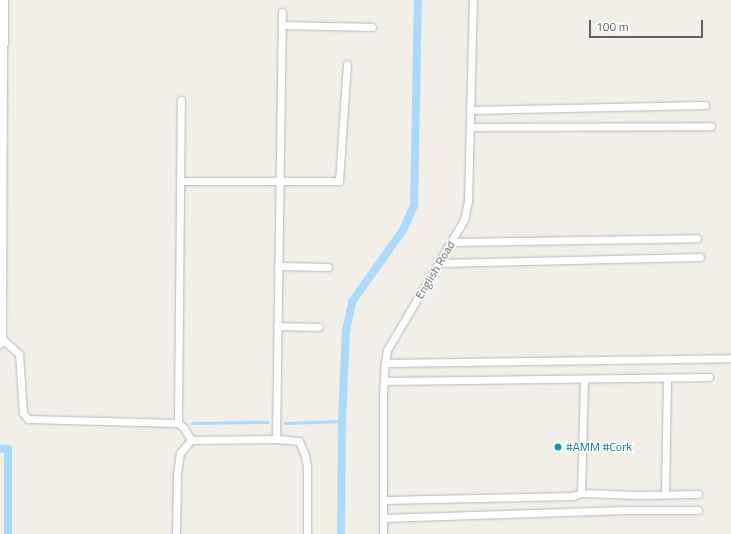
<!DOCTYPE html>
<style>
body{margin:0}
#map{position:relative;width:731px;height:534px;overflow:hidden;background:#f1efe8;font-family:"Titillium Web",sans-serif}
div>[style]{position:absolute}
.stream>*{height:2.5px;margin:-1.25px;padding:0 1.25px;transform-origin:1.25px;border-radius:1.25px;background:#aadaff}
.canal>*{height:8px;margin:-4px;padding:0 4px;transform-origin:4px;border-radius:4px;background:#aadaff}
.roads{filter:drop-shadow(0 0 1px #b5b8bc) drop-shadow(0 0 1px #b5b8bc)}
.street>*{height:7px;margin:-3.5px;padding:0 3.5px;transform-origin:3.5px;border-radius:3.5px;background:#fff}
.secondary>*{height:9px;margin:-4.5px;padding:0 4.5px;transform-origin:4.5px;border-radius:4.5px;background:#fff}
.dots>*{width:11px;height:11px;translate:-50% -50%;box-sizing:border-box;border:2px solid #fff;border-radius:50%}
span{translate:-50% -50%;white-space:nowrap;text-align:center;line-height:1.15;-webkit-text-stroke:3px #fff;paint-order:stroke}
.street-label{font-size:12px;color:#5f6368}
.culture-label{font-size:12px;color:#0d838f}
.left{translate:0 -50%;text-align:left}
.scale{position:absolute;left:589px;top:20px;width:114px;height:18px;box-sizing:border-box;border:2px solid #5f6368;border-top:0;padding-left:5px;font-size:12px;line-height:14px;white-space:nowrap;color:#5f6368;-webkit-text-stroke:3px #fff;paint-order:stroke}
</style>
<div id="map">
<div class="stream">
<div style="left:192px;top:423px;width:75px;rotate:-0.8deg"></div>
<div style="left:285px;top:423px;width:57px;rotate:-2deg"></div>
</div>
<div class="canal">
<div style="left:0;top:449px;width:8px"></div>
<div style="left:8px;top:449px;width:85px;rotate:90deg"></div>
<div style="left:341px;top:534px;width:113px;rotate:-89.5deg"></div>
<div style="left:342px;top:421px;width:90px;rotate:-87.5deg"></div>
<div style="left:346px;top:331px;width:30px;rotate:-78deg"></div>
<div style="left:352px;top:302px;width:88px;rotate:-54.7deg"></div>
<div style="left:403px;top:230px;width:27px;rotate:-66deg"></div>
<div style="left:414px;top:205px;width:205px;rotate:-88.9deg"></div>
</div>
<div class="roads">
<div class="street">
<div style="left:282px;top:25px;width:90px;rotate:1.3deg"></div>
<div style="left:470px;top:110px;width:235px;rotate:-1.2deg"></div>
<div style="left:470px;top:127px;width:241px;rotate:-0.2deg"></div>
<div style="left:180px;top:181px;width:159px"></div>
<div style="left:339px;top:181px;width:117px;rotate:-86.1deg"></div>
<div style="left:452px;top:242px;width:245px;rotate:-0.9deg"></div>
<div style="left:440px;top:263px;width:260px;rotate:-1.3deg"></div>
<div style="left:278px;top:266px;width:50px;rotate:1.1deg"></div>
<div style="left:277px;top:326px;width:42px;rotate:1.4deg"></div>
<div style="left:2px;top:339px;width:23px;rotate:41deg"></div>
<div style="left:19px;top:354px;width:59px;rotate:86.1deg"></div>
<div style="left:23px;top:413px;width:8px;rotate:50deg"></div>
<div style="left:28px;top:419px;width:150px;rotate:1.5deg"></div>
<div style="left:178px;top:423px;width:8px;rotate:40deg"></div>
<div style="left:184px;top:428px;width:14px;rotate:60deg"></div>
<div style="left:0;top:344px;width:5px;rotate:-68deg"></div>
<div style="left:2px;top:339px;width:296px;rotate:-89.8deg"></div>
<div style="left:385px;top:363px;width:346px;rotate:-0.8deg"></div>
<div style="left:384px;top:381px;width:325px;rotate:-0.7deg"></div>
<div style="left:178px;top:423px;width:323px;rotate:-89.5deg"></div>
<div style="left:276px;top:439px;width:427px;rotate:-89.2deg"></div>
<div style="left:191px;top:440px;width:85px;rotate:-0.7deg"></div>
<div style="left:276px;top:439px;width:23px;rotate:5deg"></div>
<div style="left:299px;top:441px;width:16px;rotate:68deg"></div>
<div style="left:305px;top:456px;width:10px;rotate:79deg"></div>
<div style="left:307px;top:466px;width:68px;rotate:90deg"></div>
<div style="left:581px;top:493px;width:114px;rotate:-88.5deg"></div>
<div style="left:665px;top:494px;width:116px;rotate:-89deg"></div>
<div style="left:384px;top:500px;width:189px;rotate:-1.2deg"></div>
<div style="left:573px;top:496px;width:9px;rotate:-21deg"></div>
<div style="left:581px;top:493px;width:57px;rotate:2deg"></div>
<div style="left:638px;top:495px;width:60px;rotate:-1deg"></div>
<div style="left:383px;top:518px;width:243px;rotate:-1.9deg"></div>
<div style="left:626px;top:510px;width:72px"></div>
<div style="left:176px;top:534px;width:60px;rotate:-89deg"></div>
<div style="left:177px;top:474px;width:21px;rotate:-82deg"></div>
<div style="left:180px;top:453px;width:17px;rotate:-50deg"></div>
<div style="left:383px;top:534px;width:138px;rotate:-90deg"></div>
<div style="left:383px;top:396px;width:33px;rotate:-87deg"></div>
<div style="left:385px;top:363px;width:13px;rotate:-81deg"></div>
<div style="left:387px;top:350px;width:151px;rotate:-59.4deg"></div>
<div style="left:464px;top:220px;width:19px;rotate:-78deg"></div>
<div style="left:468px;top:201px;width:201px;rotate:-88.6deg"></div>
</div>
<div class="secondary">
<div style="left:0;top:43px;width:3px"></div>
<div style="left:3px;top:43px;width:43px;rotate:-90deg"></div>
</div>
</div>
<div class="dots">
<div style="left:558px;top:447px;background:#0f9aa8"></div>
</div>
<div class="street-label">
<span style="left:435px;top:270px;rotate:-59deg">English Road</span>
</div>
<div class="culture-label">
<span class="left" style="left:566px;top:447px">#AMM #Cork</span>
</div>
<div class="scale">100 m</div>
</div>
